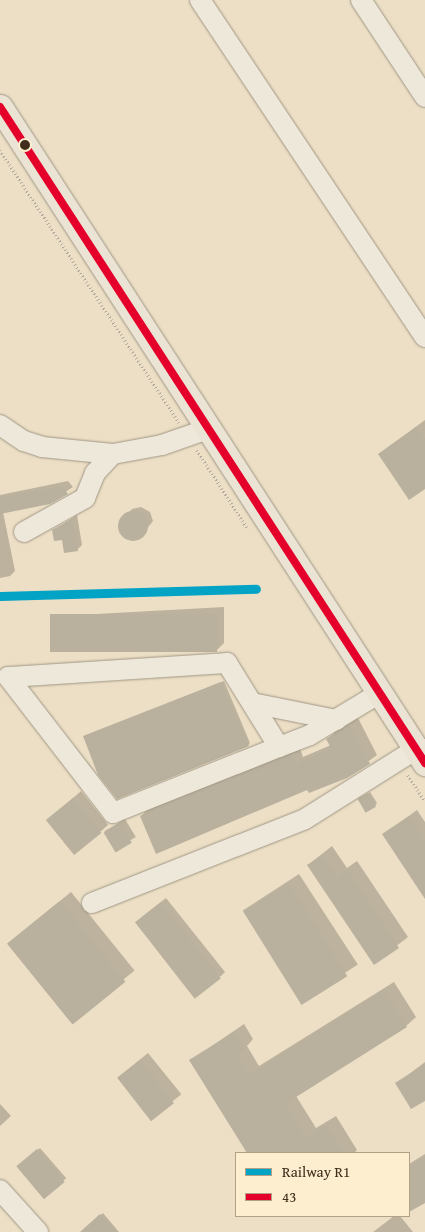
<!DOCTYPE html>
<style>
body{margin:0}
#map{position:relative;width:425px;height:1232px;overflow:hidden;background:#ecdfc5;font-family:"Gentium Book Plus",serif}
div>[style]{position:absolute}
.shadow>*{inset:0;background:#0003;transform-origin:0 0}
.building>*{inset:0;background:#b9b09e;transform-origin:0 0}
.round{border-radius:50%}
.path>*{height:2.5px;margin-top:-1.25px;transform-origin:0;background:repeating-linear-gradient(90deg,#afa89c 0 1px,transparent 0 3.5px)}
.roads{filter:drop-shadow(0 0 1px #a09685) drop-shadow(0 0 1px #a09685)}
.minor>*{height:20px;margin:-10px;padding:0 10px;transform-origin:10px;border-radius:10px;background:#eee8da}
.major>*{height:25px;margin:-12.5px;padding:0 12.5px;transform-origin:12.5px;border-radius:12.5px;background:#ebe3d4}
.bus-1>*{height:8px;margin:-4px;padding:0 4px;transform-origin:4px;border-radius:4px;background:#e4002b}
.rail-1>*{height:9px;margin:-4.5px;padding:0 4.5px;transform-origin:4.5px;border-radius:4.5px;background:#03a3c5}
.dots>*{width:14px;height:14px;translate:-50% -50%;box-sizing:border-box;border:2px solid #fdeecf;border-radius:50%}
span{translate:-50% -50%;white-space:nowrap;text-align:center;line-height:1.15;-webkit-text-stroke:4px #fdeecf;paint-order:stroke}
.legend{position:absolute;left:235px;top:1152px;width:175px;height:65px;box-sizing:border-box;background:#fdeecf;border:1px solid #b2a187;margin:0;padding:6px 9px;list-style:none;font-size:15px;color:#412d1c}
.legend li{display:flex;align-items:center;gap:10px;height:25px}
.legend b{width:25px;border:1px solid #b2a187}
</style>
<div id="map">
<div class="shadow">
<div style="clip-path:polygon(425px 420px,425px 487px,379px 454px)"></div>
<div style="clip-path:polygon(68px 481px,73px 487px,49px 503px,3px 512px,15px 571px,10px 576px,0 578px,0 495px)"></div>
<div style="clip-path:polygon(141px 507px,150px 512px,153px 521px,139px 539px,129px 539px,121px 533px,120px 523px,132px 509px)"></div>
<div style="clip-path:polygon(77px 515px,82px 545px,77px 550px,53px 531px)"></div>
<div style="clip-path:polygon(224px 607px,224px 643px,217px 650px,52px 623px,59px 616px)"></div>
<div style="clip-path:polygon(224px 681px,250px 743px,248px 745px,87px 735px)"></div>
<div style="clip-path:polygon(358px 718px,377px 755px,347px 777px,308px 788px,141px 816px,149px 808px,300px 748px,303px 757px,331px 745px,328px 739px,335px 732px)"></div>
<div style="clip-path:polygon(81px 791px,108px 825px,100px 832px,48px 820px)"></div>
<div style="clip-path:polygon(370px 792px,377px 803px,375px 806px,362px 797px)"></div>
<div style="clip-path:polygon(417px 810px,425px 822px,425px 885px,384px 834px)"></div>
<div style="left:125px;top:819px;width:21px;height:24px;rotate:59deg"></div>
<div style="clip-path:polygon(332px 846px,347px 868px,357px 861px,408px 937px,374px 963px,308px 865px)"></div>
<div style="left:299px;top:874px;width:108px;height:67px;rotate:57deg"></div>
<div style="left:71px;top:892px;width:101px;height:82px;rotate:51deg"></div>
<div style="clip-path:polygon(166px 898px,225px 972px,220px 977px,142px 917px)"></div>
<div style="clip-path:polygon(394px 982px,416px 1017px,406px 1026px,296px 1096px,316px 1128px,336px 1116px,357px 1150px,354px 1153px,249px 1153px,190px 1061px,244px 1024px,253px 1039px,247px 1046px,259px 1066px)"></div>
<div style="left:148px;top:1053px;width:53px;height:38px;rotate:51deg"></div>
<div style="clip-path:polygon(425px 1062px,425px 1099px,396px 1084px)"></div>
<div style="clip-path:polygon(0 1104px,11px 1116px,0 1126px)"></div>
<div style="left:40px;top:1148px;width:40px;height:28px;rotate:49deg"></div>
<div style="clip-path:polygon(425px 1154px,425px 1201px,412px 1209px,409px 1203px,409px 1164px)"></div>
<div style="clip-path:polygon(103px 1213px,119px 1232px,82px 1232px,84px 1230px)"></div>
<div style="clip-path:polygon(394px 1216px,400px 1216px,413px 1232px,373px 1232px)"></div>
</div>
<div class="building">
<div style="clip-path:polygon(416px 427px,425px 439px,425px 489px,409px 500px,378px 454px)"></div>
<div style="clip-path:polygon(62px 486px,68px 494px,50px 504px,0 514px,0 498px)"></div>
<div class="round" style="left:118px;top:511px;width:30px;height:30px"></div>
<div style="clip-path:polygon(72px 519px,78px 551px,64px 553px,62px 540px,54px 541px,52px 530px)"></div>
<div style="left:217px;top:614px;width:38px;height:167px;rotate:90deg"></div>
<div style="clip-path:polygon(221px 682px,249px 746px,117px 799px,98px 775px,83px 736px)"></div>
<div style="clip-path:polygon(350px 725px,370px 764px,347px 778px,309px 793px,307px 790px,156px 854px,140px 816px,292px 755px,296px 764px,331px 748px,326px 739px)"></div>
<div style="left:368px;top:793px;width:16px;height:12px;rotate:60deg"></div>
<div style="left:73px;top:798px;width:45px;height:35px;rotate:51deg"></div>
<div style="clip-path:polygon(409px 816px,425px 841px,425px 899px,382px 834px)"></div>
<div style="left:120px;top:823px;width:23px;height:19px;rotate:59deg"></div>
<div style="clip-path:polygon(322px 855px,337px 877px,347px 870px,399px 948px,374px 965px,307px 865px)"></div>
<div style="left:289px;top:883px;width:110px;height:54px;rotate:58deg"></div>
<div style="left:60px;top:901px;width:104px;height:68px;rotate:51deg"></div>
<div style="left:161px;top:902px;width:97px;height:33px;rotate:52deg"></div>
<div style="clip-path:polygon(384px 990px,407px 1027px,285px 1104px,306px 1137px,326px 1125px,344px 1153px,247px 1153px,189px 1060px,234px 1032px,244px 1050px,237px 1055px,249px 1075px)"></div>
<div style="left:140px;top:1060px;width:55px;height:29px;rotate:52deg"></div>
<div style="clip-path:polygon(425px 1064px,425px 1101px,411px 1109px,395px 1083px)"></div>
<div style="left:37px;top:1149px;width:43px;height:27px;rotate:50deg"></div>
<div style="clip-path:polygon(425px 1157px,425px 1203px,409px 1212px,409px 1166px)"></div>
<div style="clip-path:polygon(100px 1214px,116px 1232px,80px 1232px)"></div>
</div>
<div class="path">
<div style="left:0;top:150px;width:326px;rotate:56.7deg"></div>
<div style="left:197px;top:450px;width:94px;rotate:57.2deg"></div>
<div style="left:408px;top:775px;width:31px;rotate:57deg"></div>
</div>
<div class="roads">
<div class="minor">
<div style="left:200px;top:0;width:405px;rotate:56.3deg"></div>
<div style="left:361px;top:0;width:116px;rotate:56.6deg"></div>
<div style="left:0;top:425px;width:29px;rotate:34deg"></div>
<div style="left:24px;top:441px;width:19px;rotate:18deg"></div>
<div style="left:42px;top:447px;width:71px;rotate:5.6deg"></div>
<div style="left:113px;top:454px;width:50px;rotate:-10.4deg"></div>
<div style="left:162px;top:445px;width:49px;rotate:-19.2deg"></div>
<div style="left:24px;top:532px;width:70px;rotate:-29.1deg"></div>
<div style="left:85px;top:498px;width:27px;rotate:-68deg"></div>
<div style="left:95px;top:473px;width:26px;rotate:-47deg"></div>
<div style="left:252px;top:703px;width:86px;rotate:11.4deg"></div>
<div style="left:279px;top:747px;width:99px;rotate:-121.8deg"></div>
<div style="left:227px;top:663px;width:219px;rotate:176.3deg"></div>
<div style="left:8px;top:677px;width:172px;rotate:52.3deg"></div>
<div style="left:113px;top:813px;width:179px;rotate:-21.7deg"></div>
<div style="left:279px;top:747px;width:33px;rotate:-21deg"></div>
<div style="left:310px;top:735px;width:82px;rotate:-31deg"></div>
<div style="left:92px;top:903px;width:229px;rotate:-21.5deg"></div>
<div style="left:305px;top:819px;width:131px;rotate:-32.2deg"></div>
<div style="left:416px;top:749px;width:9px"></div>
<div style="left:0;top:1190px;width:57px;rotate:47.9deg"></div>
</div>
<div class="major">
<div style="left:0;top:107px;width:782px;rotate:57.06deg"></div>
</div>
</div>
<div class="bus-1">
<div style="left:0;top:107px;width:782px;rotate:57.06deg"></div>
</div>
<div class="rail-1">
<div style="left:0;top:596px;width:256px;rotate:-1.6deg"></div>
</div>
<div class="dots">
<div style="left:25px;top:145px;background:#412d1c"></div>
</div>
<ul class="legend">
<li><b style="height:6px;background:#03a3c5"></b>Railway R1</li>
<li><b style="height:6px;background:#e4002b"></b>43</li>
</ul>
</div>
